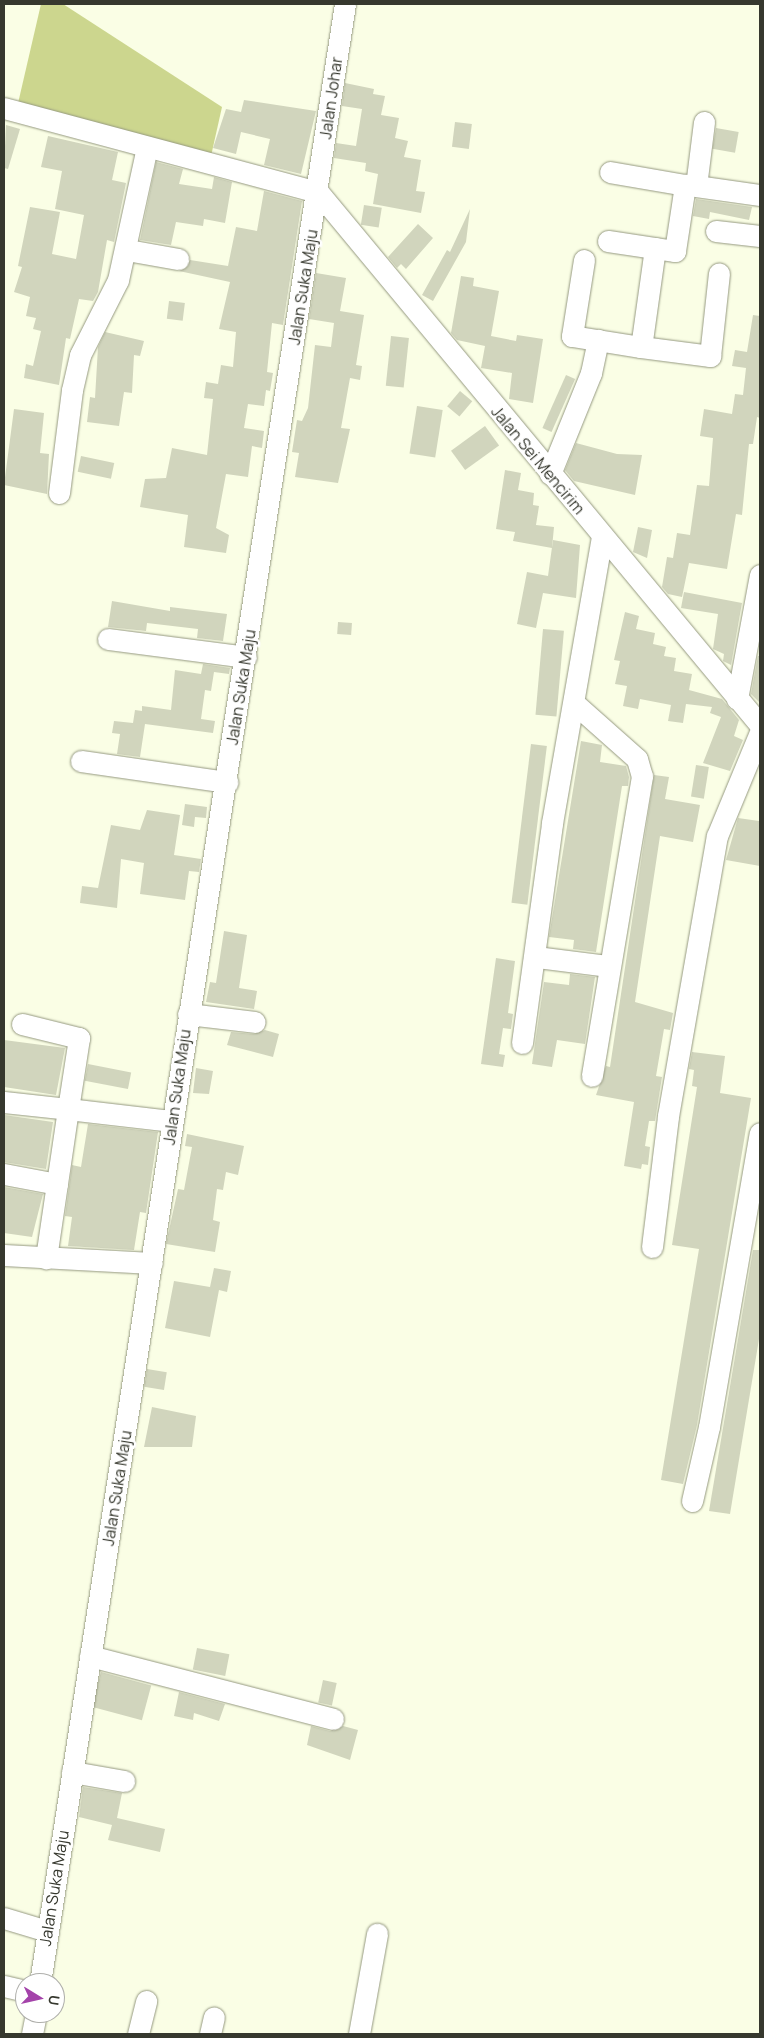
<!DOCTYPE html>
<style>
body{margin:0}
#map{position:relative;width:764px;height:2038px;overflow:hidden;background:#fafee5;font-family:Manrope,sans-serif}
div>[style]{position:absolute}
.green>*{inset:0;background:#ccd68e}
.building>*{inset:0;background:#d1d5bd;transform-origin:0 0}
.roads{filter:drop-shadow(0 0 1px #959981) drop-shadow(0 0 1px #959981)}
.minor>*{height:21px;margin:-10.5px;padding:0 10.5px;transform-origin:10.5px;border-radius:10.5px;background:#fff}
span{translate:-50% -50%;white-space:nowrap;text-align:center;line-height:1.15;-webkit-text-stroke:5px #fff;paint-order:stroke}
.street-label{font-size:16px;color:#36382e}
.frame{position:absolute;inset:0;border:5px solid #36382e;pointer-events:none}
.north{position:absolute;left:15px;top:1973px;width:50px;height:50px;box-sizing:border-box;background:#fff;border:1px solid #afafab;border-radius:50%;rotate:99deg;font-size:14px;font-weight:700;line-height:20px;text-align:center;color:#36382e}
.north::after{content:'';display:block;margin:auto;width:18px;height:22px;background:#a443aa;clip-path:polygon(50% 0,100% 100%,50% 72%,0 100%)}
</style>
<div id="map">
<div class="green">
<div style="clip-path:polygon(41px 4px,63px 4px,222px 107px,211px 156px,16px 112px)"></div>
</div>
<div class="building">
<div style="clip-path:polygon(345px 83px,374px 89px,373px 94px,385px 96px,381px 115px,399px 118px,395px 138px,408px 141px,404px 157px,421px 160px,416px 191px,425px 192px,421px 213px,373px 204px,378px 174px,365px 171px,366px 163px,334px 158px,336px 143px,356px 146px,362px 109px,342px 106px)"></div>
<div style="clip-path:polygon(244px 100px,316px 111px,301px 174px,264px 165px,270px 139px,241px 132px,236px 154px,213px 148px,226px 109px,241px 112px)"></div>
<div style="left:455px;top:122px;width:17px;height:25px;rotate:7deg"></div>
<div style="clip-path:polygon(6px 125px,20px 129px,8px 169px,4px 168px)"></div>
<div style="left:716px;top:128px;width:23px;height:21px;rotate:10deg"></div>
<div style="clip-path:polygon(48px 136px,118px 152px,112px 180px,126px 183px,114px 242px,107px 240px,98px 292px,93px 301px,79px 299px,70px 339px,66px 338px,59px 385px,24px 378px,26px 364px,33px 366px,41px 331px,33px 329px,36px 318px,26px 316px,30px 297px,14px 292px,22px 267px,18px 266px,30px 207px,60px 212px,52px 254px,76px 259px,84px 215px,55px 209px,62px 171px,41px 167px)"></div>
<div style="clip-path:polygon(156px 162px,183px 169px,179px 184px,212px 189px,214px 177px,232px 182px,225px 223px,204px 219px,203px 226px,176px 222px,171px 245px,140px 240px)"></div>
<div style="clip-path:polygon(264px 191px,302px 201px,283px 325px,272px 323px,267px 372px,273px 373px,270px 391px,266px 390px,264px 406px,248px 404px,244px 428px,264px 431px,262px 448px,252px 446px,248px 477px,226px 474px,216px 528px,229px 535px,226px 553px,184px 547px,188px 515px,140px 507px,145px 479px,166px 478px,172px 448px,207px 455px,213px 399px,204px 398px,206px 382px,218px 384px,221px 365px,233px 367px,236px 332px,219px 329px,230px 282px,179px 271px,187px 267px,190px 260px,228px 266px,236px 227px,257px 231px)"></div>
<div style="clip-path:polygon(696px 199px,752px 207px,749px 220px,710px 212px,709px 219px,693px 216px)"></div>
<div style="left:364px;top:205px;width:18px;height:20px;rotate:9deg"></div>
<div style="clip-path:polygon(470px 209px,466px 242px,433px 301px,422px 295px,447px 250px,450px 252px)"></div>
<div style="clip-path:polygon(418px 224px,433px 238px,406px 269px,401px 264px,397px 268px,388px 257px)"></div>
<div style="clip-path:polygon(316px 273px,346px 278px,340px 311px,364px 315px,356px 365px,362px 366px,360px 380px,350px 378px,341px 428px,350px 429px,338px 483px,295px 477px,299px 453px,292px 452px,297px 420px,302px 421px,308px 408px,315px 345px,331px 347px,334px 323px,309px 319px)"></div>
<div style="clip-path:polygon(461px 276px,474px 278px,473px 286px,499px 291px,491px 336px,516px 341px,517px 335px,543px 339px,533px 403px,509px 399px,512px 373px,481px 368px,485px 346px,457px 340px,451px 333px)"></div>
<div style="left:169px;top:301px;width:16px;height:18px;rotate:7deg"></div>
<div style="clip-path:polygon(753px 315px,760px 316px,760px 418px,757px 417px,753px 444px,749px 444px,742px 515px,736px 514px,727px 569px,689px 563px,682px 597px,668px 594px,662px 587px,667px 557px,673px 558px,677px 533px,690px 535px,697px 485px,709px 486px,713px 438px,700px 436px,704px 409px,732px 414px,735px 394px,743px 395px,746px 368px,732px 366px,735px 350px,747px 352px)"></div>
<div style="clip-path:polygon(105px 332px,144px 341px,140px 356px,134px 355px,132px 393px,124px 392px,119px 426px,87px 422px,90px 397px,95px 398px,98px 347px)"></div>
<div style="left:391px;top:336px;width:18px;height:50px;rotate:6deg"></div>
<div style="left:566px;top:375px;width:10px;height:58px;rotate:24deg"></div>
<div style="left:460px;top:391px;width:16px;height:20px;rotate:40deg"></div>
<div style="left:417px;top:406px;width:26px;height:48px;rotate:9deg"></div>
<div style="clip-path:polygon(14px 409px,44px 413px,40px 453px,49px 454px,47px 494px,4px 485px)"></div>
<div style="left:485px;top:426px;width:24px;height:42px;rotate:54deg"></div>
<div style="clip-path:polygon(576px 443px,617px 454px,642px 455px,635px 495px,574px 481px,565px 470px)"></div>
<div style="left:81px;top:456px;width:34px;height:16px;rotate:12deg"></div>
<div style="clip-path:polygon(505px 470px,521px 473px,518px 490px,534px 493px,533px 505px,539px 506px,536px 525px,554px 527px,552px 548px,513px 541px,515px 532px,496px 529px)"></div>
<div style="clip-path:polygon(638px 527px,652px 530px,647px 558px,633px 552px)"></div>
<div style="clip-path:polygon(553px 540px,580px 545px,576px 598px,543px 593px,536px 628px,517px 624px,527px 572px,548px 576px)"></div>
<div style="clip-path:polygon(684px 592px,742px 603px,731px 665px,723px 661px,724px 654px,713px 649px,718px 614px,681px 608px)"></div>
<div style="clip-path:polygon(112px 601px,170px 611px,170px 607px,227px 614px,223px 641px,197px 638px,198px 629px,147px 623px,146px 631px,108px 627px)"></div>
<div style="clip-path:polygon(625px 612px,639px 616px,636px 629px,655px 633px,653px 644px,666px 647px,664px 656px,676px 658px,674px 671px,692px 674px,689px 690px,722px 699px,739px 720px,734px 736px,743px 740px,730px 771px,703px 763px,721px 717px,710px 713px,712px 707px,686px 704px,683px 723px,668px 721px,671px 705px,640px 699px,638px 709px,623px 706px,627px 686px,615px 684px,620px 661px,614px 660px)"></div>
<div style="left:338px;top:622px;width:14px;height:12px;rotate:4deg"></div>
<div style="left:543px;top:629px;width:21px;height:86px;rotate:5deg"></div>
<div style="clip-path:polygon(758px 656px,760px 656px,760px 703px,751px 694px)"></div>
<div style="clip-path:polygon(203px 664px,230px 668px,229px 674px,214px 672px,211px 691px,205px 690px,201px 719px,215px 721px,213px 733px,145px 724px,140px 757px,117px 754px,120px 734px,112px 733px,114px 721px,133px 723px,135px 710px,142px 711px,142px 706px,171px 710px,175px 670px,201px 674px)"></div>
<div style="clip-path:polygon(581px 741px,602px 745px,600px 762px,626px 766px,629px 777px,628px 786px,622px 786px,596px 952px,573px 949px,574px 940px,549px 937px)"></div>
<div style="left:531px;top:744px;width:16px;height:160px;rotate:7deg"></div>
<div style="left:696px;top:765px;width:13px;height:32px;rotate:9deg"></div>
<div style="clip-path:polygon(654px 775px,669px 777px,665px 799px,700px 805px,693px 842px,660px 836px,635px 1002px,673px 1013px,670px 1030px,664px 1029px,656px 1076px,662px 1077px,655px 1121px,649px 1121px,645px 1146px,650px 1147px,648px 1165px,642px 1164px,641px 1169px,624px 1166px,634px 1102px,596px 1095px,606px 1066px,610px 1067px)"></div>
<div style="clip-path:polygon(185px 804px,207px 807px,206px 818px,195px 817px,194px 827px,182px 825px)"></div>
<div style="clip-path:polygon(147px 810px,180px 815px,174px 855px,201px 859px,199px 872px,189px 871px,185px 900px,140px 894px,144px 863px,121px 859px,117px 908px,80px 903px,82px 886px,98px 888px,111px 825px,140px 830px)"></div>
<div style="clip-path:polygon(738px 818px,759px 821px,760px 866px,726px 860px)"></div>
<div style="clip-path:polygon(224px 931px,247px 935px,239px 988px,257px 991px,254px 1009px,206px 1002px,210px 982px,216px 983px)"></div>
<div style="clip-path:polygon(496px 958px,515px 961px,508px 1013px,513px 1014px,511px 1029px,503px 1028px,499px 1054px,505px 1055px,503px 1067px,481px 1064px)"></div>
<div style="clip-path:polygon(570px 974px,595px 977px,585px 1044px,557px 1040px,552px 1067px,532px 1064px,544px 982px,569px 985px)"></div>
<div style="clip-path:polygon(265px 1030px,279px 1034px,273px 1057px,227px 1045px,231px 1032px,254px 1034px)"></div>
<div style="clip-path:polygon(4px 1040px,65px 1048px,56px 1095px,4px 1087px)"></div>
<div style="clip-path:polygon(692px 1052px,725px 1056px,720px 1093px,751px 1098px,697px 1425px,683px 1484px,661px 1480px,699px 1249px,672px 1245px,697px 1087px,692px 1086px,694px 1070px,689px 1069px)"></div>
<div style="left:88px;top:1064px;width:44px;height:17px;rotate:11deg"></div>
<div style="clip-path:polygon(196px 1068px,213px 1071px,209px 1094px,193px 1093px)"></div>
<div style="clip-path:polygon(4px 1115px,53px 1122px,46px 1169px,4px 1162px)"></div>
<div style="clip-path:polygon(88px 1124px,158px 1132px,146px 1213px,140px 1212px,134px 1250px,68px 1246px,72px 1217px,65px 1216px,72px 1165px,81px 1167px)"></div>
<div style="clip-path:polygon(187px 1134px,244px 1146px,238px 1175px,226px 1172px,223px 1190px,217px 1189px,213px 1220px,220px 1222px,215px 1252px,166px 1244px,178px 1189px,184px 1190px,192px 1147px,185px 1146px)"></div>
<div style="clip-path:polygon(4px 1187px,43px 1194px,32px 1237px,4px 1233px)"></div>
<div style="clip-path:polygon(753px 1250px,760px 1250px,760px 1333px,730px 1514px,709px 1511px)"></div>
<div style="clip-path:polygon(214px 1268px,231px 1271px,227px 1292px,219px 1290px,210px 1337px,165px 1328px,174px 1281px,210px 1287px)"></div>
<div style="left:147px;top:1369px;width:20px;height:18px;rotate:9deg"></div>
<div style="clip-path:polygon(152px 1407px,196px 1416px,192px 1447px,144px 1447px)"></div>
<div style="left:197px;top:1648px;width:33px;height:22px;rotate:11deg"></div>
<div style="left:101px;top:1672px;width:52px;height:36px;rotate:15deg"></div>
<div style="left:323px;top:1680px;width:14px;height:23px;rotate:12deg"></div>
<div style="clip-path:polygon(179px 1692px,225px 1704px,219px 1721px,194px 1713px,193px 1720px,174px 1716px)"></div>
<div style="clip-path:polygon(311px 1726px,330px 1731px,343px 1726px,358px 1730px,350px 1760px,307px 1745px)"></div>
<div style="clip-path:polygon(83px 1787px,122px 1793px,117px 1818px,165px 1829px,160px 1852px,108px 1840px,112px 1825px,79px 1817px)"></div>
</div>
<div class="roads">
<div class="minor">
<div style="left:4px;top:108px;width:325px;rotate:15deg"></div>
<div style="left:704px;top:122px;width:64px;rotate:97.1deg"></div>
<div style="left:696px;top:186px;width:65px;rotate:8deg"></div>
<div style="left:318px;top:192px;width:692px;rotate:50.33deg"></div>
<div style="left:716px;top:231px;width:44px;rotate:6.5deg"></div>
<div style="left:608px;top:241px;width:68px;rotate:8.5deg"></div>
<div style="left:675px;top:251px;width:67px;rotate:-81.4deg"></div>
<div style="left:685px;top:185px;width:76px;rotate:-170.2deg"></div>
<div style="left:655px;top:248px;width:100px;rotate:98deg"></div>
<div style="left:641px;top:347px;width:70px;rotate:7.4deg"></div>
<div style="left:710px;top:356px;width:83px;rotate:-83.8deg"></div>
<div style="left:127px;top:250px;width:52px;rotate:10deg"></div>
<div style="left:584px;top:260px;width:77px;rotate:99deg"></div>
<div style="left:572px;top:336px;width:70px;rotate:9.1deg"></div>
<div style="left:550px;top:474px;width:109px;rotate:-67.9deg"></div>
<div style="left:591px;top:373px;width:34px;rotate:-78deg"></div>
<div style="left:59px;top:493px;width:104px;rotate:-82.8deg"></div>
<div style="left:72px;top:390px;width:36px;rotate:-77deg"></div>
<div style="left:80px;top:355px;width:84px;rotate:-63.1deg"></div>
<div style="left:118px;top:280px;width:136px;rotate:-77.7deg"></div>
<div style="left:108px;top:639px;width:139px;rotate:7.4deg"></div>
<div style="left:737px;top:699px;width:126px;rotate:-79.5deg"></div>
<div style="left:574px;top:703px;width:84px;rotate:41.6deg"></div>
<div style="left:637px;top:759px;width:18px;rotate:74deg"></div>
<div style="left:642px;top:776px;width:304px;rotate:99.5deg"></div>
<div style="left:81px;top:761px;width:148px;rotate:8.2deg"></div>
<div style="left:536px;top:957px;width:73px;rotate:7.1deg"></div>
<div style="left:188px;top:1014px;width:67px;rotate:6.8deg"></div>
<div style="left:22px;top:1024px;width:59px;rotate:13.8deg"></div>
<div style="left:79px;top:1038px;width:72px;rotate:98.8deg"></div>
<div style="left:68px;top:1109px;width:105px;rotate:6.6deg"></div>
<div style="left:522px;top:1043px;width:222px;rotate:-82.2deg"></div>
<div style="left:552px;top:823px;width:290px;rotate:-80.1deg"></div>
<div style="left:4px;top:1102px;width:64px;rotate:6.2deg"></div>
<div style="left:68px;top:1109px;width:151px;rotate:98.4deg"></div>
<div style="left:4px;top:1174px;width:54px;rotate:10.7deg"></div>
<div style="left:652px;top:1247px;width:132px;rotate:-83deg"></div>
<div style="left:668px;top:1116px;width:284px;rotate:-80.1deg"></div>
<div style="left:717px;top:836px;width:113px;rotate:-67.5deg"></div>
<div style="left:4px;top:1255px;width:148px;rotate:3.1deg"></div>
<div style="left:692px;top:1501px;width:76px;rotate:-77.1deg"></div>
<div style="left:709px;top:1427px;width:298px;rotate:-80.2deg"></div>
<div style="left:90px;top:1656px;width:251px;rotate:14.5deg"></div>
<div style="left:72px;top:1772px;width:53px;rotate:9.8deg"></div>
<div style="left:4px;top:1918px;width:45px;rotate:16.8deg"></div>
<div style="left:40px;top:1983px;width:2002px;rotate:-81.24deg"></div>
<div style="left:4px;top:1986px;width:22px;rotate:13deg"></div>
<div style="left:32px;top:2034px;width:21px;rotate:-79deg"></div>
<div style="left:138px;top:2034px;width:34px;rotate:-76deg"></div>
<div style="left:210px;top:2034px;width:17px;rotate:-77deg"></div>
<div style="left:359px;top:2034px;width:102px;rotate:-79.8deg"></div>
</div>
</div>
<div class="street-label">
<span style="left:331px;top:98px;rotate:-82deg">Jalan Johar</span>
<span style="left:303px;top:287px;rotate:-81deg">Jalan Suka Maju</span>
<span style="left:538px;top:460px;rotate:50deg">Jalan Sei Mencirim</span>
<span style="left:241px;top:687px;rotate:-81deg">Jalan Suka Maju</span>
<span style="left:177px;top:1087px;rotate:-82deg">Jalan Suka Maju</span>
<span style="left:117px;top:1488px;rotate:-81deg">Jalan Suka Maju</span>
<span style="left:54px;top:1888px;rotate:-81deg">Jalan Suka Maju</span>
</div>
<div class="frame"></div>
<div class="north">U</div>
</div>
